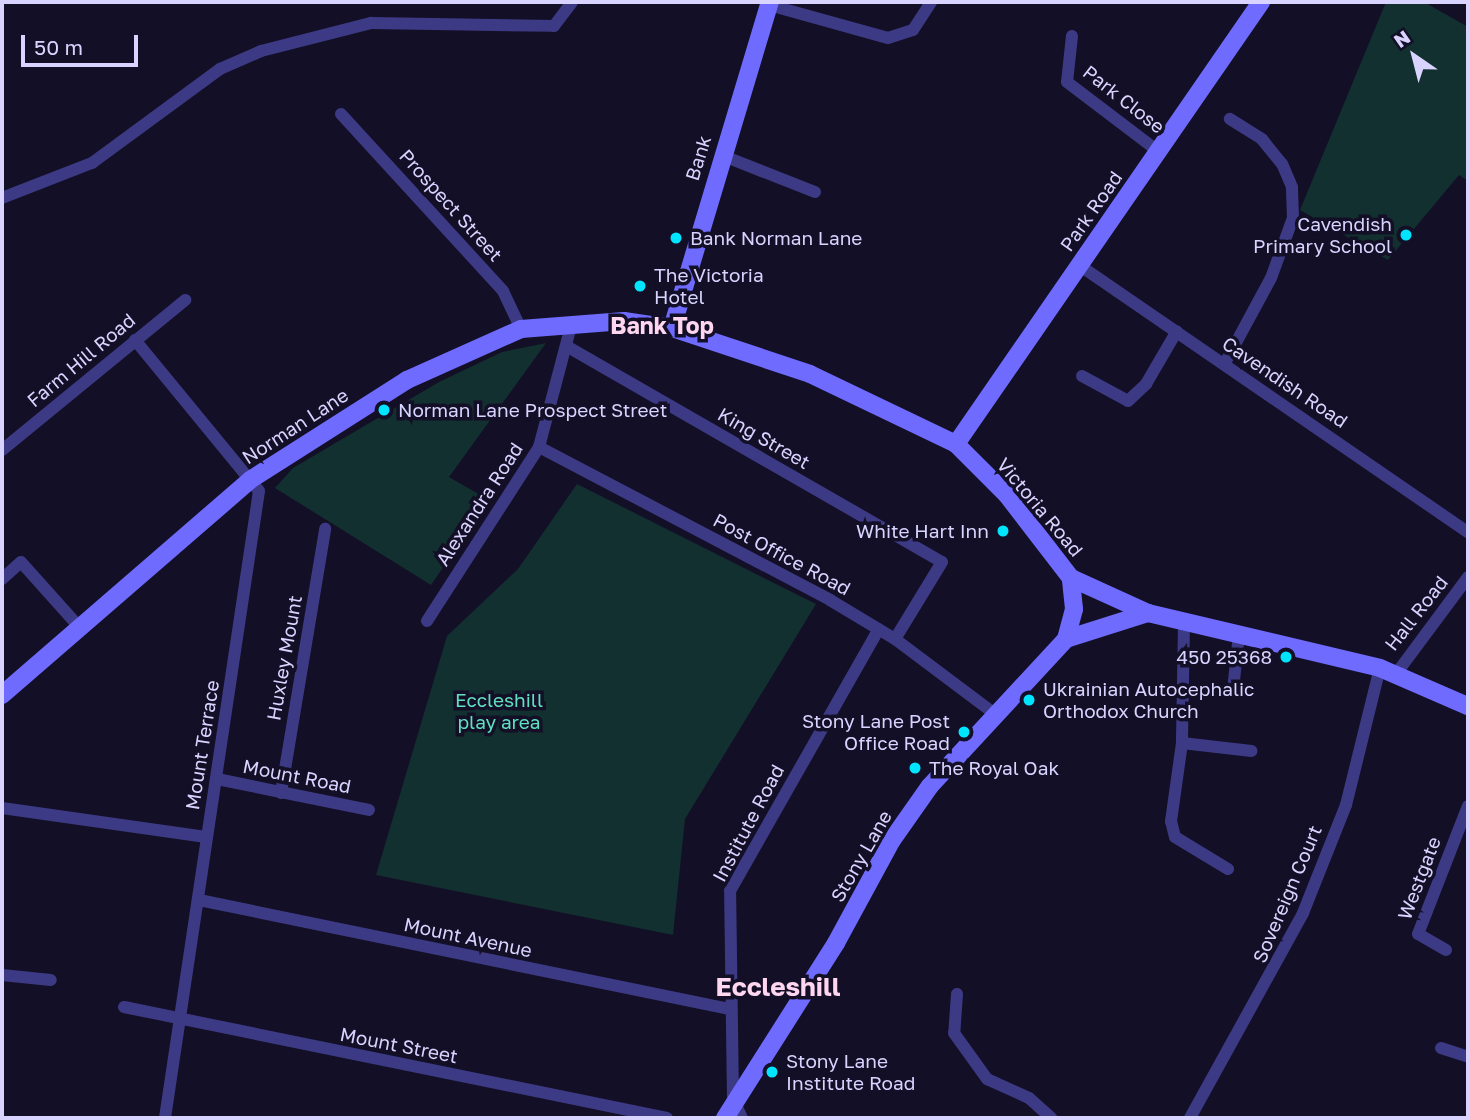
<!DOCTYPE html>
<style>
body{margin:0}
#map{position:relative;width:1470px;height:1120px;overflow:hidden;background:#130f26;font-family:"Golos Text",sans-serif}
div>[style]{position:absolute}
.green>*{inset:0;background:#12302f}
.street>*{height:12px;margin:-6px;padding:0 6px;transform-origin:6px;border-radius:6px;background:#3d3a85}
.secondary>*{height:18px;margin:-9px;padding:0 9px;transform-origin:9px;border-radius:9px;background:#6f6bff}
.dots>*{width:19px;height:19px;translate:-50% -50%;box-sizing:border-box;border:4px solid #130f26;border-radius:50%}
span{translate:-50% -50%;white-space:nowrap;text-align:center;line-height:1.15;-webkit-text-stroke:7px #130f26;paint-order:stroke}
.street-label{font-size:19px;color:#d9d4ff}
.poi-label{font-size:19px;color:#d9d4ff}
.right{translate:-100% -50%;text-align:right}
.left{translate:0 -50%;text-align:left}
.park-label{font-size:19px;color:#5fe0c0}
.quarter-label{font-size:23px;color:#ffd6f0;font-weight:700}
.district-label{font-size:26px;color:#ffd6f0;font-weight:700}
.frame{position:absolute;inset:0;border:4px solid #d9d4ff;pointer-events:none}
.north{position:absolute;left:1379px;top:21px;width:70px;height:70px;-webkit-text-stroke:5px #130f26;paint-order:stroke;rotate:325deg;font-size:19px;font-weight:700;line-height:28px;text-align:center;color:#d9d4ff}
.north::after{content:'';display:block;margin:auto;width:24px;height:32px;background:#d9d4ff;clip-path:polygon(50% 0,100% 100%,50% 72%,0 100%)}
.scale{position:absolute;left:21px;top:35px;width:117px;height:32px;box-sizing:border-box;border:4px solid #d9d4ff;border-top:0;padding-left:9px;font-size:21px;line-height:24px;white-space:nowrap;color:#d9d4ff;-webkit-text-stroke:5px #130f26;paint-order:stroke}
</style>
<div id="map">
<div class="green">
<div style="clip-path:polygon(1386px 2px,1424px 2px,1468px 27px,1468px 181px,1459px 175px,1388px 260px,1300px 210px)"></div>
<div style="clip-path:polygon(546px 343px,449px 477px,489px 500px,431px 585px,275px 488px,293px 468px,439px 382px,502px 352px)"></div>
<div style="clip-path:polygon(577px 484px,816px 604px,685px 819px,673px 935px,376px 875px,447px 636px,518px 569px)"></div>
</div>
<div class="street">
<div style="left:769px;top:5px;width:123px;rotate:15.5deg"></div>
<div style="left:888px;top:38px;width:26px;rotate:-18deg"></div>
<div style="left:913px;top:30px;width:33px;rotate:-57deg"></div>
<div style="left:1072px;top:36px;width:46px;rotate:96.2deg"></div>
<div style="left:1067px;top:82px;width:114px;rotate:37.2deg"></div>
<div style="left:341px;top:114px;width:240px;rotate:47.5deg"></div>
<div style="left:503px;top:291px;width:42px;rotate:64.7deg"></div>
<div style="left:721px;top:155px;width:101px;rotate:21.5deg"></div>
<div style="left:2px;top:198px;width:97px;rotate:-21.3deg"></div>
<div style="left:92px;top:163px;width:159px;rotate:-36.3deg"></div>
<div style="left:220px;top:69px;width:45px;rotate:-23.7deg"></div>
<div style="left:261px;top:51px;width:114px;rotate:-14.3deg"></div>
<div style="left:371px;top:23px;width:183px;rotate:0.9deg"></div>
<div style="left:554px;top:26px;width:30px;rotate:-53deg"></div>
<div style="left:1079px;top:265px;width:472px;rotate:34.5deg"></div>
<div style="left:135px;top:340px;width:195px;rotate:50.6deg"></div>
<div style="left:259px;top:491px;width:634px;rotate:98.53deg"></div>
<div style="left:568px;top:347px;width:431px;rotate:29.9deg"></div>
<div style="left:942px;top:562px;width:90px;rotate:121.4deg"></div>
<div style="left:1225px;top:363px;width:97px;rotate:-61.6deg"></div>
<div style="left:1271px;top:278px;width:64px;rotate:-69.9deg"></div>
<div style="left:1293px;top:218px;width:31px;rotate:-92deg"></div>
<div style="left:1292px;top:187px;width:25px;rotate:-113deg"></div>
<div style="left:1282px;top:164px;width:32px;rotate:-129deg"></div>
<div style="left:1262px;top:139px;width:38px;rotate:-148deg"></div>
<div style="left:1082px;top:376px;width:52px;rotate:28.5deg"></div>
<div style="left:1128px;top:401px;width:25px;rotate:-43deg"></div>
<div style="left:1146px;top:384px;width:61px;rotate:-59.7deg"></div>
<div style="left:539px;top:447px;width:329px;rotate:27.7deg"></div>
<div style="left:830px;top:600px;width:76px;rotate:31deg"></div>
<div style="left:895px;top:639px;width:125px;rotate:36.9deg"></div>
<div style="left:2px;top:450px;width:237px;rotate:-39.3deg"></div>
<div style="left:2px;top:579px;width:25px;rotate:-42deg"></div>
<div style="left:21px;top:562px;width:90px;rotate:48.2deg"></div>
<div style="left:427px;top:621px;width:207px;rotate:-57.2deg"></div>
<div style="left:539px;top:447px;width:129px;rotate:-75.2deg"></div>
<div style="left:1184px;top:624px;width:119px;rotate:91deg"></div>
<div style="left:1182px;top:743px;width:79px;rotate:98deg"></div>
<div style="left:1171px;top:821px;width:16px;rotate:76deg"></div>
<div style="left:1175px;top:837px;width:62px;rotate:31.1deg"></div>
<div style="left:1396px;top:674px;width:121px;rotate:-53.4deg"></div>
<div style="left:1233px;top:690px;width:56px;rotate:-83.9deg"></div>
<div style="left:1182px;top:743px;width:70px;rotate:6.5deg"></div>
<div style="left:217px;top:779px;width:155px;rotate:11.5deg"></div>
<div style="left:281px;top:793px;width:268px;rotate:-80.5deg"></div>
<div style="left:2px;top:808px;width:206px;rotate:8.1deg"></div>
<div style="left:199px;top:900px;width:541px;rotate:11.62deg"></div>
<div style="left:1446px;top:950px;width:32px;rotate:-150deg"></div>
<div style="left:1418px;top:934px;width:137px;rotate:-68.7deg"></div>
<div style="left:2px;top:975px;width:49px;rotate:5.8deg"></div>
<div style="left:957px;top:994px;width:39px;rotate:94deg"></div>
<div style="left:954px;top:1033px;width:57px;rotate:54.3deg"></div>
<div style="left:987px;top:1079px;width:46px;rotate:24.3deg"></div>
<div style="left:1029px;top:1098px;width:30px;rotate:42deg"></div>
<div style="left:124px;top:1007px;width:554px;rotate:11.55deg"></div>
<div style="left:1441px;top:1048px;width:28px;rotate:18deg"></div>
<div style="left:742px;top:1118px;width:21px;rotate:-115deg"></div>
<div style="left:733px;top:1099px;width:208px;rotate:-90.8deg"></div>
<div style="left:730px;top:891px;width:301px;rotate:-60.4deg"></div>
<div style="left:1190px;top:1118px;width:234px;rotate:-61.1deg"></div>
<div style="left:1303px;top:913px;width:116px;rotate:-68.3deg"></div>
<div style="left:1346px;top:805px;width:141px;rotate:-76.1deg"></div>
</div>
<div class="secondary">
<div style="left:672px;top:328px;width:340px;rotate:-73.3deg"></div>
<div style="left:956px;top:444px;width:537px;rotate:-55.39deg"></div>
<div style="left:1066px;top:639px;width:86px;rotate:-17.6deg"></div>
<div style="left:2px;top:695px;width:328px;rotate:-40.9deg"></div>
<div style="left:250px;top:480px;width:186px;rotate:-32.5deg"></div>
<div style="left:407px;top:380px;width:125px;rotate:-24.1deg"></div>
<div style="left:521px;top:329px;width:103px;rotate:-4.4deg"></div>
<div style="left:624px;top:321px;width:49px;rotate:8.3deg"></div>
<div style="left:672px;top:328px;width:145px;rotate:18.4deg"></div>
<div style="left:810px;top:374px;width:162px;rotate:25.6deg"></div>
<div style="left:956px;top:444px;width:72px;rotate:45deg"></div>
<div style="left:1007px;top:495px;width:105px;rotate:52.4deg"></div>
<div style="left:1071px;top:578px;width:85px;rotate:24.4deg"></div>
<div style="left:1148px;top:613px;width:238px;rotate:13.3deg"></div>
<div style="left:1380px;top:668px;width:96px;rotate:23.4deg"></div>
<div style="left:725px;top:1118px;width:207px;rotate:-57.6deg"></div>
<div style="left:836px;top:943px;width:117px;rotate:-61.5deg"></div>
<div style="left:892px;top:840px;width:66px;rotate:-54.9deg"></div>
<div style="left:930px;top:786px;width:200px;rotate:-47.2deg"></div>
<div style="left:1066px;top:639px;width:31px;rotate:-75deg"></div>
<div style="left:1074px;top:609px;width:31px;rotate:-96deg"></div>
</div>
<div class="dots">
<div style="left:1406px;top:235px;background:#00e5ff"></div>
<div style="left:676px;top:238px;background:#00e5ff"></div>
<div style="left:640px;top:286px;background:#00e5ff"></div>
<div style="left:384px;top:410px;background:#00e5ff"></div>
<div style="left:1003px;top:531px;background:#00e5ff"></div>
<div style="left:1286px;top:657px;background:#00e5ff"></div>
<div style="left:1029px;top:700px;background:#00e5ff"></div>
<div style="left:964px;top:732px;background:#00e5ff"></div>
<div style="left:915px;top:768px;background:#00e5ff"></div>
<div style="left:772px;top:1072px;background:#00e5ff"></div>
</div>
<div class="street-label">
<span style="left:1124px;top:99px;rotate:38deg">Park Close</span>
<span style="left:698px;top:158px;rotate:-73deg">Bank</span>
<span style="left:451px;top:205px;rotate:48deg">Prospect Street</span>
<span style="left:1091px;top:211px;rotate:-55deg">Park Road</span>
<span style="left:81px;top:360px;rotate:-40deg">Farm Hill Road</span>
<span style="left:1285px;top:382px;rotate:34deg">Cavendish Road</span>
<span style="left:295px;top:426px;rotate:-33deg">Norman Lane</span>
<span style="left:764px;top:438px;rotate:30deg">King Street</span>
<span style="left:479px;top:504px;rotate:-57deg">Alexandra Road</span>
<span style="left:1040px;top:507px;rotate:50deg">Victoria Road</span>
<span style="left:782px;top:554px;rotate:28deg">Post Office Road</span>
<span style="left:1416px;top:613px;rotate:-52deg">Hall Road</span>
<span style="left:284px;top:658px;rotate:-80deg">Huxley Mount</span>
<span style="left:202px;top:745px;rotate:-81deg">Mount Terrace</span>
<span style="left:297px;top:776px;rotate:11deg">Mount Road</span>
<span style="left:748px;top:823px;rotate:-62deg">Institute Road</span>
<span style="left:861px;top:856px;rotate:-60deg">Stony Lane</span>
<span style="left:1419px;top:878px;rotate:-69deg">Westgate</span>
<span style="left:1287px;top:894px;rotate:-67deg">Sovereign Court</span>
<span style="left:468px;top:937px;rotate:12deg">Mount Avenue</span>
<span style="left:399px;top:1045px;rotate:11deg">Mount Street</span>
</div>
<div class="poi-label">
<span class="right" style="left:1392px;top:235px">Cavendish<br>Primary School</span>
<span class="left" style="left:690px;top:238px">Bank Norman Lane</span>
<span class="left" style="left:654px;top:286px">The Victoria<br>Hotel</span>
<span class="left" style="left:398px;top:410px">Norman Lane Prospect Street</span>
<span class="right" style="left:989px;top:531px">White Hart Inn</span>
<span class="right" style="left:1272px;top:657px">450 25368</span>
<span class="left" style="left:1043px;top:700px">Ukrainian Autocephalic<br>Orthodox Church</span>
<span class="right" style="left:950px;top:732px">Stony Lane Post<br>Office Road</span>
<span class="left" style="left:929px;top:768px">The Royal Oak</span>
<span class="left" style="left:786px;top:1072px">Stony Lane<br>Institute Road</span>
</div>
<div class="park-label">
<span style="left:499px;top:711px">Eccleshill<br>play area</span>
</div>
<div class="quarter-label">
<span style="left:662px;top:325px">Bank Top</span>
</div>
<div class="district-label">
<span style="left:778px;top:987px">Eccleshill</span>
</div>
<div class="frame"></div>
<div class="north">N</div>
<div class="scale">50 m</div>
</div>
